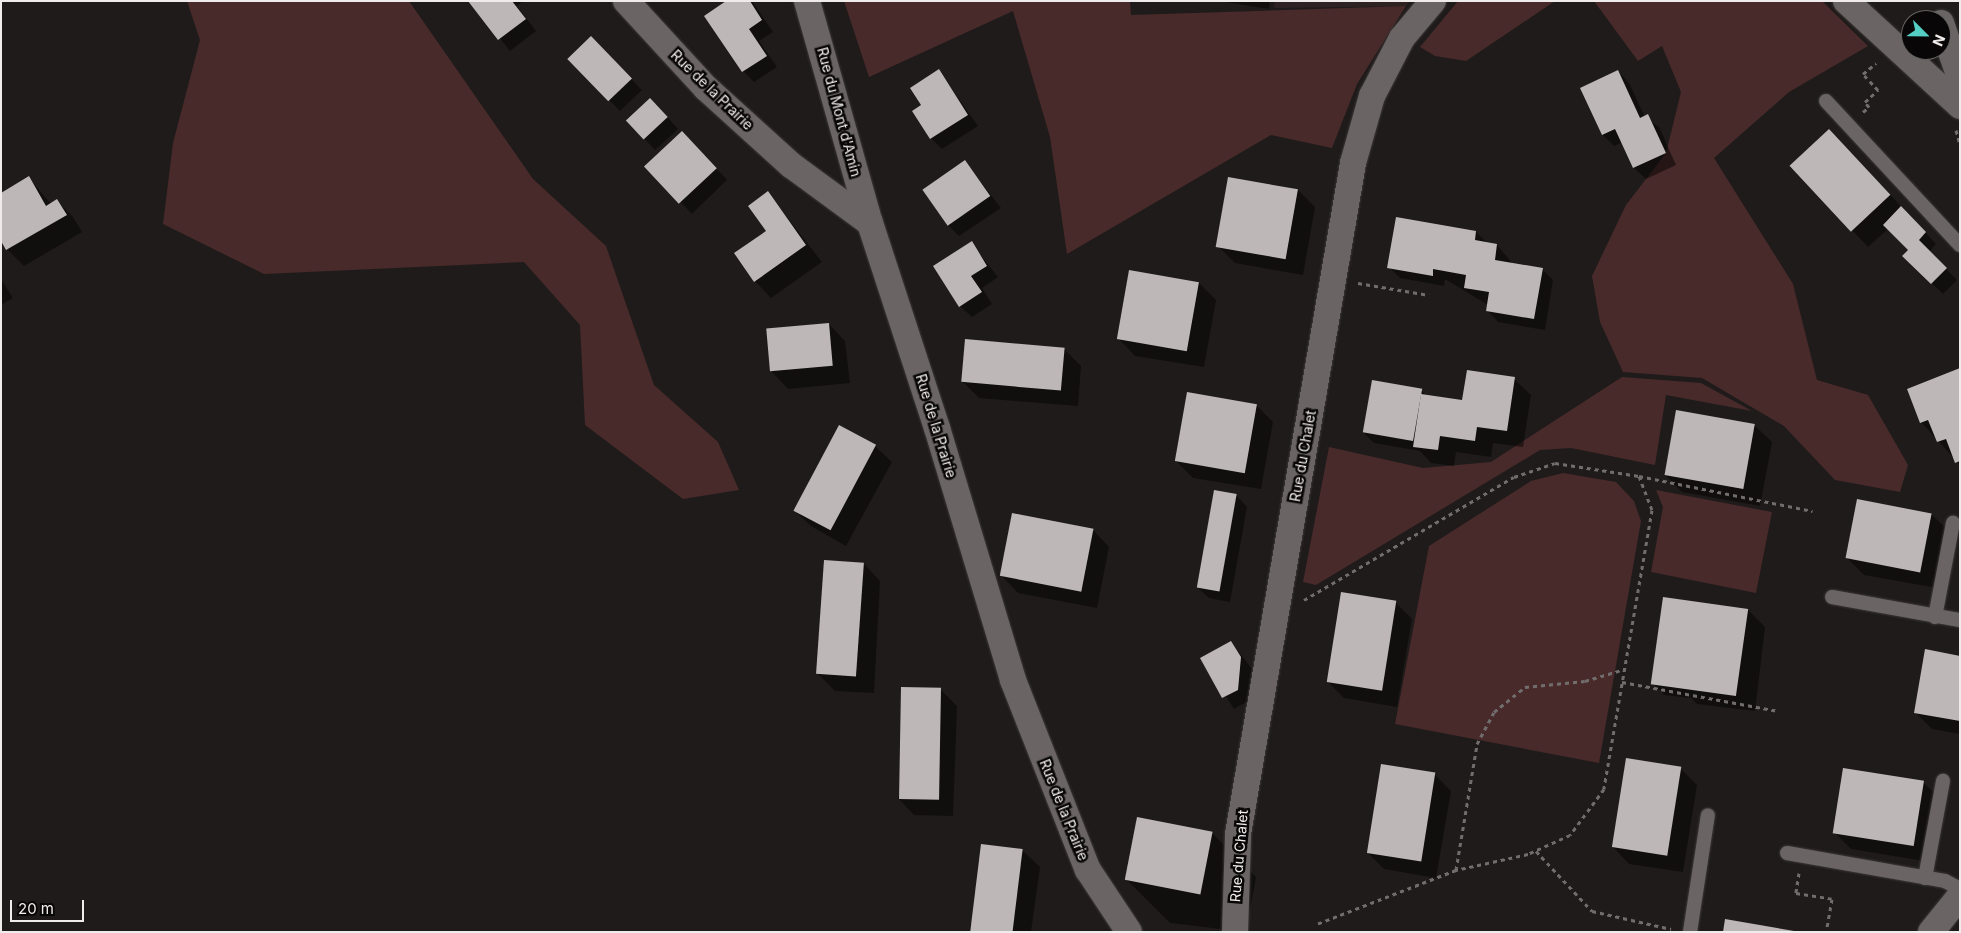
<!DOCTYPE html>
<style>
body{margin:0}
#map{position:relative;width:1961px;height:933px;overflow:hidden;background:#201b1b;font-family:Inter,sans-serif}
div>[style]{position:absolute}
.built>*{inset:0;background:#2e2322}
.green>*{inset:0;background:#472a29}
.shadow>*{inset:0;background:#0007;transform-origin:0 0}
.building>*{inset:0;background:#beb7b7;transform-origin:0 0}
.path>*{height:3px;margin-top:-1.5px;transform-origin:0;background:repeating-linear-gradient(90deg,#726d6d 0 4px,transparent 0 8px)}
.roads{filter:drop-shadow(0 0 1px #3d3939) drop-shadow(0 0 1px #3d3939)}
.service>*{height:14px;margin:-7px;padding:0 7px;transform-origin:7px;border-radius:7px;background:#6b6464}
.minor>*{height:26px;margin:-13px;padding:0 13px;transform-origin:13px;border-radius:13px;background:#6b6464}
span{translate:-50% -50%;white-space:nowrap;text-align:center;line-height:1.15;-webkit-text-stroke:5px #080606;paint-order:stroke}
.street-label{font-size:14px;color:#f0ecec}
.frame{position:absolute;inset:0;border:2px solid #f0ecec;pointer-events:none}
.north{position:absolute;left:1901px;top:10px;width:50px;height:50px;box-sizing:border-box;background:#080606;border:1px solid #656262;border-radius:50%;rotate:113deg;font-size:14px;font-weight:700;line-height:20px;text-align:center;color:#f0ecec}
.north::after{content:'';display:block;margin:auto;width:18px;height:22px;background:#55cec4;clip-path:polygon(50% 0,100% 100%,50% 72%,0 100%)}
.scale{position:absolute;left:10px;top:900px;width:74px;height:22px;box-sizing:border-box;border:2px solid #f0ecec;border-top:0;padding-left:6px;font-size:15px;line-height:18px;white-space:nowrap;color:#f0ecec;-webkit-text-stroke:4px #080606;paint-order:stroke}
</style>
<div id="map">
<div class="built">
<div style="clip-path:polygon(1275px 1px,1410px 1px,1406px 6px,1274px 8px)"></div>
</div>
<div class="green">
<div style="clip-path:polygon(187px 1px,409px 1px,533px 179px,606px 246px,654px 385px,718px 442px,739px 490px,683px 499px,585px 425px,580px 325px,524px 262px,264px 274px,163px 224px,173px 143px,200px 40px)"></div>
<div style="clip-path:polygon(844px 1px,1130px 1px,1131px 15px,1406px 6px,1357px 84px,1332px 148px,1271px 135px,1067px 254px,1050px 137px,1013px 11px,869px 77px)"></div>
<div style="clip-path:polygon(1458px 1px,1555px 1px,1466px 61px,1435px 56px,1420px 47px)"></div>
<div style="clip-path:polygon(1594px 1px,1822px 1px,1868px 46px,1789px 92px,1714px 158px,1793px 284px,1817px 380px,1868px 395px,1908px 465px,1900px 492px,1835px 480px,1784px 426px,1702px 378px,1623px 372px,1600px 322px,1592px 276px,1626px 205px,1666px 153px,1681px 92px,1662px 46px,1638px 61px)"></div>
<div style="clip-path:polygon(1622px 377px,1701px 383px,1752px 411px,1666px 395px,1655px 465px,1571px 448px,1540px 450px,1316px 585px,1303px 582px,1329px 447px,1423px 468px,1491px 462px)"></div>
<div style="clip-path:polygon(1563px 473px,1616px 482px,1634px 501px,1641px 521px,1599px 763px,1395px 724px,1429px 546px,1531px 481px)"></div>
<div style="clip-path:polygon(1656px 490px,1772px 512px,1756px 593px,1651px 572px,1663px 507px)"></div>
</div>
<div class="shadow">
<div style="clip-path:polygon(470px 1px,523px 1px,517px 6px,536px 31px,510px 51px)"></div>
<div style="clip-path:polygon(729px 1px,752px 1px,773px 32px,759px 41px,777px 67px,754px 82px,743px 71px)"></div>
<div style="clip-path:polygon(1219px 1px,1270px 1px,1269px 9px)"></div>
<div style="clip-path:polygon(591px 38px,642px 90px,620px 111px,609px 100px)"></div>
<div style="clip-path:polygon(939px 71px,978px 126px,942px 149px,931px 138px,923px 106px)"></div>
<div style="clip-path:polygon(1618px 71px,1629px 83px,1645px 117px,1659px 127px,1676px 165px,1646px 179px,1634px 168px,1623px 142px,1614px 146px,1603px 135px)"></div>
<div style="clip-path:polygon(661px 110px,678px 129px,655px 150px,627px 120px)"></div>
<div style="left:682px;top:133px;width:65px;height:49px;rotate:46deg"></div>
<div style="clip-path:polygon(1846px 147px,1936px 244px,1929px 252px,1957px 280px,1943px 294px,1904px 256px,1909px 250px,1888px 229px,1868px 247px,1792px 166px)"></div>
<div style="clip-path:polygon(965px 162px,1001px 208px,959px 236px,948px 225px)"></div>
<div style="clip-path:polygon(29px 178px,51px 204px,57px 201px,73px 217px,82px 232px,24px 266px,7px 249px)"></div>
<div style="clip-path:polygon(1298px 190px,1315px 207px,1303px 275px,1235px 263px,1218px 246px)"></div>
<div style="clip-path:polygon(768px 193px,822px 262px,771px 298px,755px 281px,768px 231px)"></div>
<div style="clip-path:polygon(1397px 219px,1476px 232px,1487px 243px,1497px 245px,1513px 264px,1542px 269px,1553px 280px,1545px 330px,1498px 322px,1487px 310px,1488px 305px,1445px 279px,1444px 286px,1400px 278px,1389px 267px)"></div>
<div style="clip-path:polygon(971px 243px,998px 277px,982px 288px,992px 304px,972px 317px,960px 306px)"></div>
<div style="clip-path:polygon(1130px 272px,1199px 283px,1216px 300px,1204px 367px,1135px 356px,1119px 339px)"></div>
<div style="clip-path:polygon(1px 279px,13px 298px,1px 305px)"></div>
<div style="clip-path:polygon(829px 324px,845px 341px,850px 383px,788px 389px,772px 372px)"></div>
<div style="clip-path:polygon(1064px 349px,1081px 366px,1078px 406px,979px 398px,962px 381px)"></div>
<div style="clip-path:polygon(1960px 369px,1960px 465px,1921px 422px)"></div>
<div style="clip-path:polygon(1514px 379px,1531px 395px,1523px 447px,1493px 443px,1491px 457px,1456px 452px,1454px 466px,1431px 463px,1420px 451px,1374px 443px,1363px 432px,1421px 390px,1427px 397px,1463px 402px)"></div>
<div style="clip-path:polygon(1256px 405px,1273px 422px,1261px 489px,1193px 478px,1176px 461px)"></div>
<div style="clip-path:polygon(1677px 412px,1755px 426px,1772px 442px,1760px 506px,1682px 492px,1665px 475px)"></div>
<div style="clip-path:polygon(875px 446px,892px 462px,846px 546px,811px 526px,794px 510px)"></div>
<div style="clip-path:polygon(1236px 495px,1247px 507px,1230px 602px,1209px 598px,1197px 587px)"></div>
<div style="clip-path:polygon(1931px 514px,1948px 530px,1937px 588px,1864px 575px,1847px 558px)"></div>
<div style="clip-path:polygon(1093px 530px,1109px 547px,1097px 608px,1018px 593px,1002px 576px)"></div>
<div style="clip-path:polygon(864px 564px,880px 581px,874px 693px,835px 691px,818px 674px)"></div>
<div style="clip-path:polygon(1395px 602px,1412px 619px,1397px 707px,1344px 698px,1327px 681px)"></div>
<div style="clip-path:polygon(1748px 610px,1765px 627px,1755px 711px,1697px 704px,1691px 698px,1664px 695px,1653px 683px)"></div>
<div style="clip-path:polygon(1231px 642px,1252px 669px,1248px 701px,1234px 709px,1202px 659px)"></div>
<div style="clip-path:polygon(1960px 657px,1960px 734px,1932px 729px,1915px 712px)"></div>
<div style="clip-path:polygon(941px 690px,957px 706px,953px 816px,914px 815px,898px 798px)"></div>
<div style="clip-path:polygon(1680px 768px,1697px 785px,1683px 872px,1629px 864px,1613px 847px)"></div>
<div style="clip-path:polygon(1434px 774px,1451px 791px,1436px 878px,1384px 869px,1367px 852px)"></div>
<div style="clip-path:polygon(1923px 782px,1940px 799px,1930px 862px,1851px 849px,1834px 832px)"></div>
<div style="clip-path:polygon(1212px 833px,1256px 877px,1246px 932px,1170px 923px,1126px 879px)"></div>
<div style="clip-path:polygon(982px 845px,1023px 851px,1040px 867px,1031px 932px,970px 932px)"></div>
</div>
<div class="building">
<div style="clip-path:polygon(468px 1px,512px 1px,526px 19px,498px 40px)"></div>
<div style="clip-path:polygon(726px 1px,750px 1px,762px 20px,749px 29px,767px 56px,742px 72px,704px 16px)"></div>
<div style="left:591px;top:36px;width:59px;height:33px;rotate:46deg"></div>
<div style="clip-path:polygon(939px 69px,968px 115px,930px 139px,912px 111px,921px 105px,910px 88px)"></div>
<div style="clip-path:polygon(1618px 70px,1640px 118px,1648px 114px,1666px 153px,1633px 168px,1615px 129px,1602px 135px,1580px 88px)"></div>
<div style="left:650px;top:98px;width:26px;height:33px;rotate:47deg"></div>
<div style="left:1829px;top:129px;width:90px;height:54px;rotate:47deg"></div>
<div style="left:682px;top:131px;width:51px;height:52px;rotate:47deg"></div>
<div style="left:965px;top:160px;width:44px;height:52px;rotate:55deg"></div>
<div style="clip-path:polygon(29px 176px,46px 206px,57px 199px,67px 215px,6px 250px,1px 241px,1px 193px)"></div>
<div style="left:1228px;top:177px;width:71px;height:71px;rotate:10deg"></div>
<div style="clip-path:polygon(768px 191px,806px 245px,754px 282px,734px 253px,766px 231px,748px 206px)"></div>
<div style="clip-path:polygon(1901px 206px,1926px 232px,1919px 240px,1947px 268px,1931px 284px,1902px 256px,1908px 250px,1883px 225px)"></div>
<div style="clip-path:polygon(1396px 217px,1476px 231px,1475px 240px,1497px 244px,1495px 260px,1543px 268px,1534px 319px,1486px 311px,1489px 292px,1464px 288px,1466px 275px,1433px 269px,1433px 276px,1387px 268px)"></div>
<div style="clip-path:polygon(972px 241px,987px 266px,971px 276px,982px 292px,959px 307px,933px 266px)"></div>
<div style="left:1129px;top:270px;width:71px;height:70px;rotate:10deg"></div>
<div style="left:829px;top:323px;width:43px;height:63px;rotate:85deg"></div>
<div style="left:965px;top:339px;width:100px;height:43px;rotate:5deg"></div>
<div style="clip-path:polygon(1960px 368px,1960px 461px,1955px 463px,1946px 439px,1937px 442px,1928px 420px,1920px 423px,1907px 389px)"></div>
<div style="clip-path:polygon(1467px 370px,1515px 377px,1507px 431px,1477px 427px,1475px 441px,1440px 436px,1438px 450px,1413px 447px,1421px 394px,1462px 400px)"></div>
<div style="left:1372px;top:380px;width:51px;height:53px;rotate:10deg"></div>
<div style="left:1187px;top:392px;width:71px;height:70px;rotate:10deg"></div>
<div style="left:1676px;top:410px;width:80px;height:66px;rotate:10deg"></div>
<div style="left:839px;top:425px;width:42px;height:97px;rotate:28deg"></div>
<div style="left:1214px;top:490px;width:23px;height:99px;rotate:10deg"></div>
<div style="left:1857px;top:499px;width:76px;height:60px;rotate:11deg"></div>
<div style="left:1012px;top:513px;width:83px;height:64px;rotate:11deg"></div>
<div style="left:824px;top:560px;width:40px;height:114px;rotate:4deg"></div>
<div style="left:1341px;top:592px;width:56px;height:91px;rotate:9deg"></div>
<div style="left:1663px;top:597px;width:86px;height:88px;rotate:8deg"></div>
<div style="clip-path:polygon(1231px 641px,1241px 657px,1238px 690px,1222px 698px,1200px 658px)"></div>
<div style="clip-path:polygon(1925px 649px,1960px 656px,1960px 721px,1914px 713px)"></div>
<div style="left:901px;top:687px;width:40px;height:112px;rotate:1deg"></div>
<div style="left:1626px;top:758px;width:56px;height:90px;rotate:9deg"></div>
<div style="left:1381px;top:764px;width:55px;height:90px;rotate:9deg"></div>
<div style="left:1843px;top:768px;width:82px;height:66px;rotate:9deg"></div>
<div style="left:1137px;top:817px;width:77px;height:64px;rotate:11deg"></div>
<div style="left:981px;top:844px;width:42px;height:89px;rotate:7deg"></div>
<div style="clip-path:polygon(1725px 919px,1794px 931px,1794px 932px,1723px 932px)"></div>
</div>
<div class="path">
<div style="left:1863px;top:112px;width:8px;rotate:-40deg"></div>
<div style="left:1869px;top:107px;width:6px;rotate:-129deg"></div>
<div style="left:1865px;top:102px;width:18px;rotate:-43deg"></div>
<div style="left:1878px;top:90px;width:22px;rotate:-133deg"></div>
<div style="left:1863px;top:74px;width:17px;rotate:-40deg"></div>
<div style="left:1956px;top:130px;width:16px;rotate:75deg"></div>
<div style="left:1358px;top:283px;width:72px;rotate:9.6deg"></div>
<div style="left:1639px;top:476px;width:177px;rotate:11.4deg"></div>
<div style="left:1304px;top:600px;width:243px;rotate:-30.4deg"></div>
<div style="left:1514px;top:477px;width:43px;rotate:-18.9deg"></div>
<div style="left:1555px;top:463px;width:85px;rotate:8.8deg"></div>
<div style="left:1639px;top:476px;width:36px;rotate:69deg"></div>
<div style="left:1652px;top:510px;width:283px;rotate:99.8deg"></div>
<div style="left:1604px;top:789px;width:57px;rotate:126.5deg"></div>
<div style="left:1570px;top:835px;width:46px;rotate:155.7deg"></div>
<div style="left:1528px;top:854px;width:74px;rotate:167.5deg"></div>
<div style="left:1456px;top:870px;width:149px;rotate:158.8deg"></div>
<div style="left:1622px;top:682px;width:159px;rotate:10.5deg"></div>
<div style="left:1536px;top:851px;width:82px;rotate:47deg"></div>
<div style="left:1592px;top:911px;width:81px;rotate:12.8deg"></div>
<div style="left:1456px;top:870px;width:128px;rotate:-80.5deg"></div>
<div style="left:1477px;top:744px;width:36px;rotate:-62deg"></div>
<div style="left:1494px;top:712px;width:40px;rotate:-39deg"></div>
<div style="left:1525px;top:687px;width:60px;rotate:-5.7deg"></div>
<div style="left:1585px;top:681px;width:42px;rotate:-16.7deg"></div>
<div style="left:1799px;top:873px;width:20px;rotate:99deg"></div>
<div style="left:1796px;top:893px;width:36px;rotate:9deg"></div>
<div style="left:1832px;top:899px;width:34px;rotate:100deg"></div>
</div>
<div class="roads">
<div class="service">
<div style="left:1826px;top:101px;width:197px;rotate:47.1deg"></div>
<div style="left:1832px;top:597px;width:130px;rotate:10.2deg"></div>
<div style="left:1935px;top:617px;width:96px;rotate:-79.2deg"></div>
<div style="left:1787px;top:853px;width:160px;rotate:10deg"></div>
<div style="left:1945px;top:881px;width:17px;rotate:28deg"></div>
<div style="left:1925px;top:878px;width:99px;rotate:-79.5deg"></div>
<div style="left:1690px;top:932px;width:118px;rotate:-81.3deg"></div>
</div>
<div class="minor">
<div style="left:626px;top:1px;width:118px;rotate:47.4deg"></div>
<div style="left:706px;top:88px;width:115px;rotate:42.2deg"></div>
<div style="left:791px;top:165px;width:98px;rotate:36.3deg"></div>
<div style="left:870px;top:223px;width:216px;rotate:71.9deg"></div>
<div style="left:937px;top:428px;width:263px;rotate:73.2deg"></div>
<div style="left:1013px;top:680px;width:204px;rotate:68.5deg"></div>
<div style="left:1088px;top:870px;width:74px;rotate:56.5deg"></div>
<div style="left:807px;top:1px;width:231px;rotate:74.2deg"></div>
<div style="left:1846px;top:1px;width:155px;rotate:42.6deg"></div>
<div style="left:1941px;top:23px;width:58px;rotate:70.9deg"></div>
<div style="left:1235px;top:932px;width:98px;rotate:-88.2deg"></div>
<div style="left:1238px;top:834px;width:681px;rotate:-80.27deg"></div>
<div style="left:1353px;top:163px;width:70px;rotate:-74.2deg"></div>
<div style="left:1372px;top:96px;width:65px;rotate:-62.7deg"></div>
<div style="left:1402px;top:38px;width:48px;rotate:-50deg"></div>
<div style="left:1931px;top:932px;width:46px;rotate:-51.1deg"></div>
</div>
</div>
<div class="street-label">
<span style="left:712px;top:90px;rotate:44deg">Rue de la Prairie</span>
<span style="left:839px;top:112px;rotate:75deg">Rue du Mont d'Amin</span>
<span style="left:936px;top:426px;rotate:73deg">Rue de la Prairie</span>
<span style="left:1303px;top:456px;rotate:-80deg">Rue du Chalet</span>
<span style="left:1064px;top:810px;rotate:68deg">Rue de la Prairie</span>
<span style="left:1239px;top:856px;rotate:-85deg">Rue du Chalet</span>
</div>
<div class="frame"></div>
<div class="north">N</div>
<div class="scale">20 m</div>
</div>
